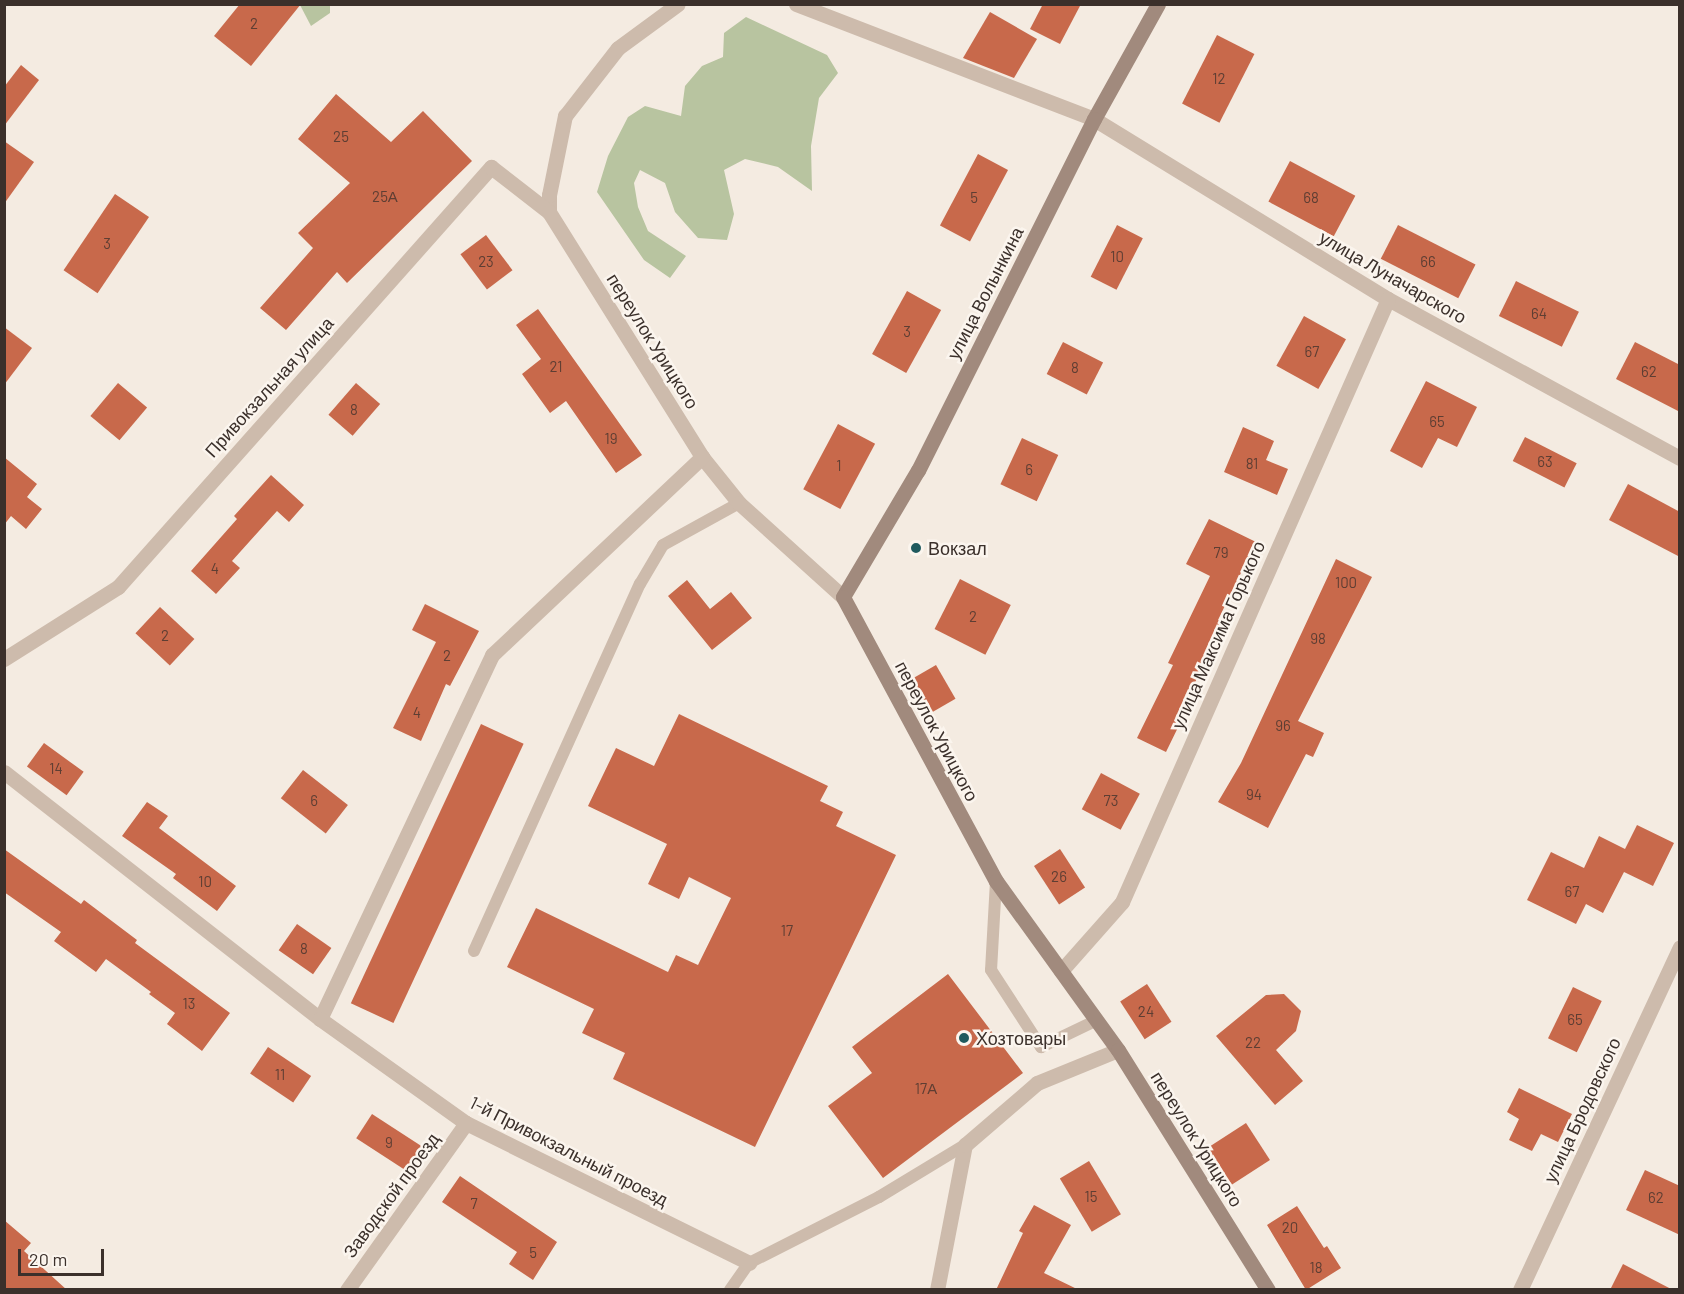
<!DOCTYPE html>
<meta charset="utf-8">
<style>
body{margin:0}
#map{position:relative;width:1684px;height:1294px;overflow:hidden;background:#f4ebe1;font-family:Barlow,sans-serif}
div>[style]{position:absolute}
.green>*{inset:0;background:#b8c4a0}
.building>*{inset:0;background:#c8694b;transform-origin:0 0}
.lane>*{height:12px;margin:-6px;padding:0 6px;transform-origin:6px;border-radius:6px;background:#cdbbac}
.street>*{height:15px;margin:-7.5px;padding:0 7.5px;transform-origin:7.5px;border-radius:7.5px;background:#cdbbac}
.secondary>*{height:15px;margin:-7.5px;padding:0 7.5px;transform-origin:7.5px;border-radius:7.5px;background:#a18a7d}
.dots>*{width:16px;height:16px;translate:-50% -50%;box-sizing:border-box;border:3px solid #fbf5ee;border-radius:50%}
span{translate:-50% -50%;white-space:nowrap;text-align:center;line-height:1.15;-webkit-text-stroke:5px #fbf5ee;paint-order:stroke}
.number-label{font-size:15px;color:#5e3e33}
.number-label span{-webkit-text-stroke-width:0}
.street-label{font-size:18px;color:#3b302b}
.poi-label{font-size:18px;color:#3b302b}
.left{translate:0 -50%;text-align:left}
.frame{position:absolute;inset:0;border:6px solid #3b302b;pointer-events:none}
.scale{position:absolute;left:18px;top:1249px;width:86px;height:27px;box-sizing:border-box;border:3px solid #3b302b;border-top:0;padding-left:8px;font-size:18px;line-height:21px;white-space:nowrap;color:#3b302b;-webkit-text-stroke:4px #fbf5ee;paint-order:stroke}
</style>
<div id="map">
<div class="green">
<div style="clip-path:polygon(300px 5px,330px 5px,330px 13px,311px 26px)"></div>
<div style="clip-path:polygon(746px 17px,827px 55px,838px 73px,819px 98px,811px 146px,812px 191px,778px 167px,745px 159px,724px 170px,734px 214px,727px 240px,698px 238px,675px 212px,665px 183px,640px 170px,634px 183px,638px 207px,648px 231px,686px 256px,670px 278px,644px 260px,597px 192px,608px 156px,628px 117px,645px 106px,681px 116px,685px 86px,702px 66px,723px 57px,724px 33px)"></div>
</div>
<div class="building">
<div style="clip-path:polygon(240px 4px,301px 4px,251px 66px,214px 36px)"></div>
<div style="clip-path:polygon(1043px 4px,1081px 4px,1060px 44px,1030px 29px)"></div>
<div style="clip-path:polygon(990px 12px,1037px 39px,1014px 78px,963px 58px)"></div>
<div style="left:1217px;top:35px;width:42px;height:77px;rotate:27deg"></div>
<div style="clip-path:polygon(21px 65px,39px 80px,4px 126px,4px 87px)"></div>
<div style="clip-path:polygon(336px 94px,391px 142px,423px 111px,472px 161px,347px 283px,337px 272px,286px 330px,260px 308px,313px 248px,298px 233px,350px 183px,298px 139px)"></div>
<div style="clip-path:polygon(4px 141px,34px 162px,4px 204px)"></div>
<div style="left:978px;top:154px;width:34px;height:81px;rotate:28deg"></div>
<div style="left:1290px;top:161px;width:74px;height:46px;rotate:28deg"></div>
<div style="left:115px;top:194px;width:41px;height:92px;rotate:34deg"></div>
<div style="left:1117px;top:225px;width:29px;height:58px;rotate:27deg"></div>
<div style="left:1398px;top:225px;width:87px;height:38px;rotate:27deg"></div>
<div style="left:486px;top:235px;width:44px;height:32px;rotate:53deg"></div>
<div style="left:1516px;top:281px;width:70px;height:39px;rotate:26deg"></div>
<div style="left:907px;top:291px;width:39px;height:72px;rotate:29deg"></div>
<div style="clip-path:polygon(538px 309px,642px 455px,616px 473px,566px 401px,550px 413px,522px 374px,541px 359px,516px 325px)"></div>
<div style="left:1304px;top:316px;width:48px;height:57px;rotate:29deg"></div>
<div style="clip-path:polygon(4px 327px,32px 348px,4px 385px)"></div>
<div style="left:1063px;top:342px;width:45px;height:36px;rotate:27deg"></div>
<div style="clip-path:polygon(1635px 342px,1680px 365px,1680px 412px,1616px 379px)"></div>
<div style="clip-path:polygon(1426px 381px,1477px 407px,1457px 447px,1438px 438px,1422px 468px,1390px 451px)"></div>
<div style="left:118px;top:383px;width:38px;height:43px;rotate:40deg"></div>
<div style="left:356px;top:383px;width:32px;height:42px;rotate:41deg"></div>
<div style="left:838px;top:424px;width:42px;height:74px;rotate:28deg"></div>
<div style="clip-path:polygon(1243px 427px,1274px 441px,1266px 460px,1288px 469px,1277px 495px,1224px 472px)"></div>
<div style="left:1525px;top:437px;width:58px;height:27px;rotate:27deg"></div>
<div style="left:1022px;top:438px;width:40px;height:51px;rotate:25deg"></div>
<div style="clip-path:polygon(4px 457px,37px 484px,27px 497px,42px 509px,26px 529px,11px 516px,4px 525px)"></div>
<div style="clip-path:polygon(271px 475px,304px 505px,289px 522px,277px 511px,232px 561px,240px 568px,216px 594px,191px 571px,237px 519px,234px 516px)"></div>
<div style="clip-path:polygon(1628px 484px,1680px 512px,1680px 557px,1609px 520px)"></div>
<div style="clip-path:polygon(1209px 519px,1256px 542px,1218px 620px,1224px 623px,1183px 707px,1187px 709px,1166px 752px,1137px 738px,1173px 665px,1168px 663px,1210px 576px,1186px 564px)"></div>
<div style="clip-path:polygon(1336px 559px,1372px 577px,1298px 721px,1324px 733px,1313px 757px,1306px 754px,1268px 828px,1218px 802px,1241px 763px)"></div>
<div style="left:960px;top:579px;width:57px;height:56px;rotate:27deg"></div>
<div style="clip-path:polygon(687px 580px,710px 609px,731px 592px,752px 618px,712px 650px,668px 596px)"></div>
<div style="clip-path:polygon(425px 604px,479px 631px,450px 686px,446px 684px,421px 741px,393px 728px,436px 642px,412px 630px)"></div>
<div style="left:160px;top:607px;width:47px;height:36px;rotate:43deg"></div>
<div style="left:936px;top:665px;width:39px;height:29px;rotate:60deg"></div>
<div style="clip-path:polygon(679px 714px,828px 786px,820px 801px,843px 812px,836px 826px,896px 855px,755px 1147px,613px 1079px,625px 1053px,582px 1033px,594px 1009px,507px 967px,536px 908px,668px 972px,676px 955px,698px 965px,731px 898px,689px 877px,679px 899px,648px 884px,667px 844px,588px 806px,616px 748px,654px 766px)"></div>
<div style="left:481px;top:724px;width:47px;height:308px;rotate:25deg"></div>
<div style="left:44px;top:743px;width:49px;height:29px;rotate:36deg"></div>
<div style="left:303px;top:770px;width:57px;height:36px;rotate:38deg"></div>
<div style="left:1101px;top:773px;width:44px;height:41px;rotate:28deg"></div>
<div style="clip-path:polygon(147px 802px,168px 816px,159px 828px,236px 886px,217px 911px,173px 878px,176px 874px,122px 836px)"></div>
<div style="clip-path:polygon(1637px 825px,1674px 843px,1653px 886px,1624px 872px,1603px 913px,1586px 904px,1576px 924px,1527px 900px,1551px 852px,1584px 868px,1599px 836px,1625px 849px)"></div>
<div style="clip-path:polygon(4px 849px,81px 904px,84px 900px,137px 940px,135px 943px,230px 1013px,202px 1051px,167px 1024px,175px 1013px,149px 994px,151px 992px,106px 959px,96px 972px,54px 941px,61px 932px,4px 892px)"></div>
<div style="left:1060px;top:849px;width:46px;height:31px;rotate:57deg"></div>
<div style="left:297px;top:924px;width:42px;height:32px;rotate:35deg"></div>
<div style="clip-path:polygon(948px 974px,1023px 1073px,883px 1178px,828px 1106px,872px 1073px,852px 1047px)"></div>
<div style="left:1147px;top:984px;width:45px;height:32px;rotate:57deg"></div>
<div style="left:1573px;top:987px;width:32px;height:57px;rotate:26deg"></div>
<div style="clip-path:polygon(1284px 994px,1301px 1011px,1296px 1031px,1276px 1050px,1303px 1081px,1275px 1105px,1216px 1036px,1266px 995px)"></div>
<div style="left:268px;top:1047px;width:52px;height:32px;rotate:34deg"></div>
<div style="clip-path:polygon(1519px 1088px,1572px 1114px,1558px 1142px,1541px 1134px,1532px 1151px,1509px 1140px,1519px 1119px,1507px 1112px)"></div>
<div style="left:372px;top:1114px;width:62px;height:29px;rotate:33deg"></div>
<div style="left:1246px;top:1123px;width:44px;height:47px;rotate:57deg"></div>
<div style="left:1089px;top:1161px;width:62px;height:34px;rotate:59deg"></div>
<div style="clip-path:polygon(1645px 1170px,1680px 1186px,1680px 1235px,1626px 1210px)"></div>
<div style="clip-path:polygon(460px 1176px,557px 1242px,533px 1280px,509px 1264px,517px 1252px,442px 1202px)"></div>
<div style="clip-path:polygon(1034px 1205px,1071px 1225px,1044px 1273px,1079px 1290px,996px 1290px,1023px 1233px,1019px 1231px)"></div>
<div style="clip-path:polygon(1297px 1206px,1324px 1248px,1327px 1246px,1341px 1268px,1306px 1290px,1267px 1225px)"></div>
<div style="clip-path:polygon(4px 1220px,31px 1243px,24px 1251px,67px 1290px,4px 1290px)"></div>
<div style="clip-path:polygon(1623px 1264px,1673px 1290px,1610px 1290px)"></div>
</div>
<div class="lane">
<div style="left:996px;top:881px;width:89px;rotate:93.2deg"></div>
<div style="left:991px;top:970px;width:92px;rotate:57deg"></div>
<div style="left:1041px;top:1047px;width:62px;rotate:-25.7deg"></div>
<div style="left:474px;top:951px;width:403px;rotate:-65.7deg"></div>
<div style="left:640px;top:584px;width:45px;rotate:-59.5deg"></div>
<div style="left:663px;top:545px;width:87px;rotate:-28.9deg"></div>
<div style="left:730px;top:1290px;width:33px;rotate:-55deg"></div>
<div style="left:749px;top:1263px;width:146px;rotate:-26.9deg"></div>
<div style="left:879px;top:1197px;width:100px;rotate:-31.2deg"></div>
</div>
<div class="street">
<div style="left:796px;top:4px;width:319px;rotate:21.1deg"></div>
<div style="left:1094px;top:119px;width:345px;rotate:31.5deg"></div>
<div style="left:1388px;top:299px;width:332px;rotate:28.6deg"></div>
<div style="left:549px;top:212px;width:17px;rotate:-90deg"></div>
<div style="left:549px;top:195px;width:81px;rotate:-78.6deg"></div>
<div style="left:565px;top:116px;width:86px;rotate:-52.1deg"></div>
<div style="left:618px;top:48px;width:74px;rotate:-36.3deg"></div>
<div style="left:4px;top:659px;width:135px;rotate:-32.3deg"></div>
<div style="left:118px;top:587px;width:562px;rotate:-48.39deg"></div>
<div style="left:491px;top:167px;width:73px;rotate:37.8deg"></div>
<div style="left:549px;top:212px;width:289px;rotate:58deg"></div>
<div style="left:702px;top:457px;width:59px;rotate:51.2deg"></div>
<div style="left:739px;top:503px;width:140px;rotate:42.1deg"></div>
<div style="left:4px;top:772px;width:401px;rotate:38deg"></div>
<div style="left:320px;top:1019px;width:403px;rotate:-64.7deg"></div>
<div style="left:492px;top:655px;width:289px;rotate:-43.3deg"></div>
<div style="left:1061px;top:971px;width:92px;rotate:-48.5deg"></div>
<div style="left:1122px;top:902px;width:659px;rotate:-66.2deg"></div>
<div style="left:320px;top:1019px;width:179px;rotate:35.5deg"></div>
<div style="left:466px;top:1123px;width:316px;rotate:26.3deg"></div>
<div style="left:347px;top:1290px;width:205px;rotate:-54.5deg"></div>
<div style="left:937px;top:1290px;width:148px;rotate:-79.1deg"></div>
<div style="left:965px;top:1145px;width:95px;rotate:-40.7deg"></div>
<div style="left:1037px;top:1083px;width:87px;rotate:-22.2deg"></div>
<div style="left:1520px;top:1290px;width:378px;rotate:-65deg"></div>
</div>
<div class="secondary">
<div style="left:1158px;top:4px;width:132px;rotate:119.1deg"></div>
<div style="left:1094px;top:119px;width:393px;rotate:116.6deg"></div>
<div style="left:918px;top:470px;width:147px;rotate:120.6deg"></div>
<div style="left:843px;top:597px;width:323px;rotate:61.7deg"></div>
<div style="left:996px;top:881px;width:208px;rotate:54.2deg"></div>
<div style="left:1118px;top:1050px;width:283px;rotate:58deg"></div>
</div>
<div class="dots">
<div style="left:916px;top:548px;background:#1f5a5e"></div>
<div style="left:964px;top:1038px;background:#1f5a5e"></div>
</div>
<div class="number-label">
<span style="left:254px;top:24px">2</span>
<span style="left:1219px;top:79px">12</span>
<span style="left:341px;top:137px">25</span>
<span style="left:385px;top:197px">25А</span>
<span style="left:974px;top:198px">5</span>
<span style="left:1311px;top:198px">68</span>
<span style="left:107px;top:244px">3</span>
<span style="left:1117px;top:257px">10</span>
<span style="left:486px;top:262px">23</span>
<span style="left:1428px;top:262px">66</span>
<span style="left:1539px;top:314px">64</span>
<span style="left:907px;top:332px">3</span>
<span style="left:1312px;top:352px">67</span>
<span style="left:556px;top:367px">21</span>
<span style="left:1075px;top:368px">8</span>
<span style="left:1649px;top:372px">62</span>
<span style="left:354px;top:410px">8</span>
<span style="left:1437px;top:422px">65</span>
<span style="left:611px;top:439px">19</span>
<span style="left:1545px;top:462px">63</span>
<span style="left:1252px;top:464px">81</span>
<span style="left:839px;top:466px">1</span>
<span style="left:1029px;top:470px">6</span>
<span style="left:1221px;top:553px">79</span>
<span style="left:215px;top:569px">4</span>
<span style="left:1346px;top:583px">100</span>
<span style="left:973px;top:617px">2</span>
<span style="left:165px;top:636px">2</span>
<span style="left:1318px;top:639px">98</span>
<span style="left:447px;top:656px">2</span>
<span style="left:417px;top:713px">4</span>
<span style="left:1283px;top:726px">96</span>
<span style="left:56px;top:769px">14</span>
<span style="left:1254px;top:795px">94</span>
<span style="left:314px;top:801px">6</span>
<span style="left:1111px;top:801px">73</span>
<span style="left:1059px;top:877px">26</span>
<span style="left:205px;top:882px">10</span>
<span style="left:1572px;top:892px">67</span>
<span style="left:787px;top:931px">17</span>
<span style="left:304px;top:949px">8</span>
<span style="left:189px;top:1004px">13</span>
<span style="left:1146px;top:1012px">24</span>
<span style="left:1575px;top:1020px">65</span>
<span style="left:1253px;top:1043px">22</span>
<span style="left:280px;top:1075px">11</span>
<span style="left:926px;top:1089px">17А</span>
<span style="left:389px;top:1143px">9</span>
<span style="left:1091px;top:1197px">15</span>
<span style="left:1656px;top:1198px">62</span>
<span style="left:474px;top:1204px">7</span>
<span style="left:1290px;top:1228px">20</span>
<span style="left:533px;top:1253px">5</span>
<span style="left:1316px;top:1268px">18</span>
</div>
<div class="street-label">
<span style="left:1393px;top:277px;rotate:30deg">улица Луначарского</span>
<span style="left:985px;top:293px;rotate:-63deg">улица Волынкина</span>
<span style="left:653px;top:341px;rotate:58deg">переулок Урицкого</span>
<span style="left:269px;top:387px;rotate:-48deg">Привокзальная улица</span>
<span style="left:1218px;top:635px;rotate:-66deg">улица Максима Горького</span>
<span style="left:937px;top:731px;rotate:62deg">переулок Урицкого</span>
<span style="left:1582px;top:1110px;rotate:-65deg">улица Бродовского</span>
<span style="left:1197px;top:1139px;rotate:58deg">переулок Урицкого</span>
<span style="left:569px;top:1151px;rotate:27deg">1-й Привокзальный проезд</span>
<span style="left:391px;top:1195px;rotate:-54deg">Заводской проезд</span>
</div>
<div class="poi-label">
<span class="left" style="left:928px;top:548px">Вокзал</span>
<span class="left" style="left:976px;top:1038px">Хозтовары</span>
</div>
<div class="frame"></div>
<div class="scale">20 m</div>
</div>
